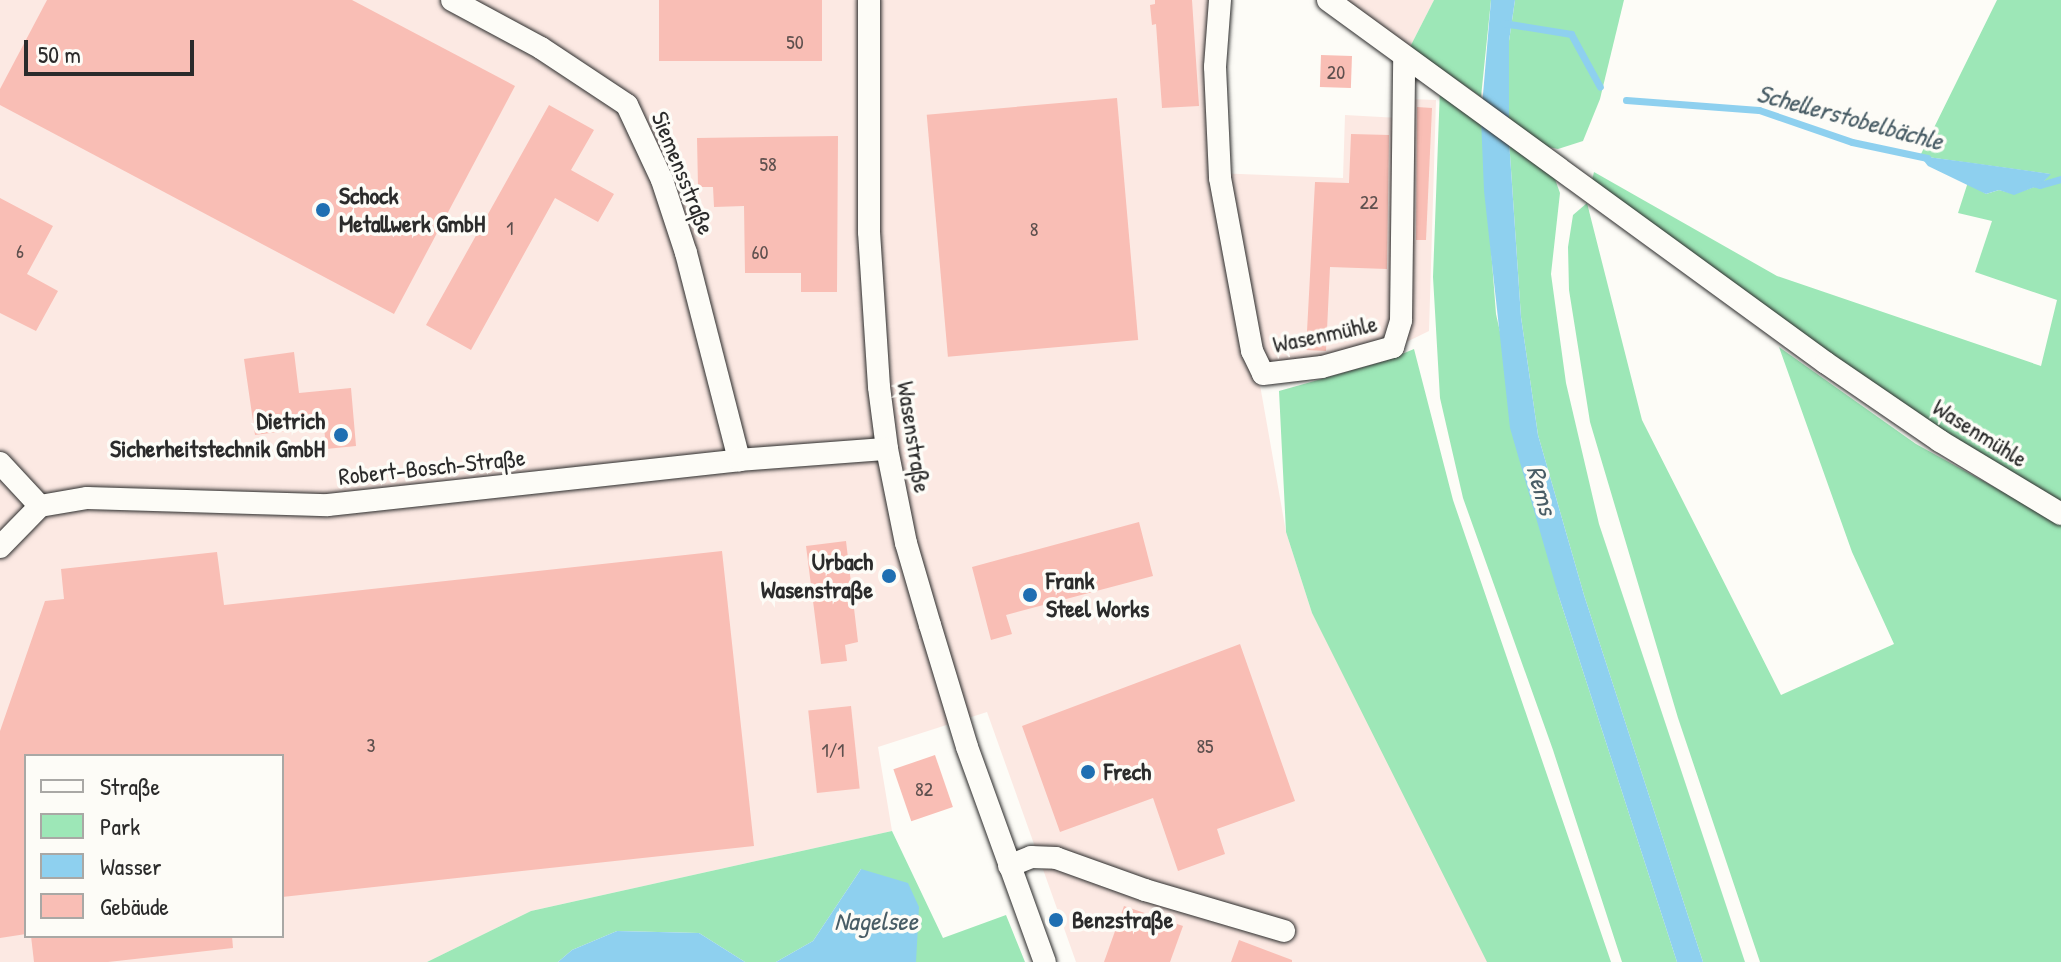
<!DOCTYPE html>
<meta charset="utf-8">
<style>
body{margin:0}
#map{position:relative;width:2061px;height:962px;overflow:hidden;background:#fdfcf7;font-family:"Patrick Hand",sans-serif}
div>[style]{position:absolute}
.built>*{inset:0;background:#fce9e3}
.green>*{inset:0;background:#9de7b7}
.water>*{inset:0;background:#8ed0ef}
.stream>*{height:7px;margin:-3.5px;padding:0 3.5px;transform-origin:3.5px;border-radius:3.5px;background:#8ed0ef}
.building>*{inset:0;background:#f9beb5;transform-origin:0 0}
.roads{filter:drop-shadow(0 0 2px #2b2b2b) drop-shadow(0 0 2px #2b2b2b)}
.minor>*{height:22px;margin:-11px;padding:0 11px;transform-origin:11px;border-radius:11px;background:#fdfcf7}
.dots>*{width:22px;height:22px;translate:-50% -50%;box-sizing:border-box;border:4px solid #fdfcf7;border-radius:50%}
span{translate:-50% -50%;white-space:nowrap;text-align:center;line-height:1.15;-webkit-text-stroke:7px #fdfcf7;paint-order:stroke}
.number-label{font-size:20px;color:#5e504e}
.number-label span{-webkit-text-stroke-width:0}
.street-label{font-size:24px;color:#2b2b2b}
.poi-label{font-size:24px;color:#2b2b2b;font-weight:700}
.left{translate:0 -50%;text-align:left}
.right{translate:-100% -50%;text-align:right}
.water-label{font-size:26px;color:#495d66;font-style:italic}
.legend{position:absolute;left:24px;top:754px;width:260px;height:184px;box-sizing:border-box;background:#fdfcf7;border:2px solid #a9a8a5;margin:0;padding:10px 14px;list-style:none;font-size:24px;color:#2b2b2b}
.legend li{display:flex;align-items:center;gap:16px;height:40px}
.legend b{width:40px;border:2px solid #a9a8a5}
.scale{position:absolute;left:24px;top:40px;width:170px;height:36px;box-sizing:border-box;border:4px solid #2b2b2b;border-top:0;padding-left:10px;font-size:24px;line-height:28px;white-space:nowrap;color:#2b2b2b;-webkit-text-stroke:6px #fdfcf7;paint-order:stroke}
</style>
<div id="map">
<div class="built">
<div style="clip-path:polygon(evenodd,0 0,1211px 0,1215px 173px,1343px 178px,1345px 115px,1399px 118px,1410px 99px,1436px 100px,1429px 331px,1382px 354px,1257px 368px,1286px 532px,1312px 613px,1506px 962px,1076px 962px,987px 712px,878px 747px,892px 831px,531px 911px,427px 962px,0 962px,0 0,26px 756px,282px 756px,282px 936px,26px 936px,26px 756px)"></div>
<div style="clip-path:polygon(1332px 0,1434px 0,1410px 47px)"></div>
</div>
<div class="green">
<div style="clip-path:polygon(1434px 0,1491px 0,1481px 97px,1410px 47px)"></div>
<div style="clip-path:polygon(1515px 0,1624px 0,1600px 99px,1583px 141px,1558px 149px,1548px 147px,1509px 121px,1509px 41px)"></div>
<div style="clip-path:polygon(1997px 0,2061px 0,2061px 503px,1946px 437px,1592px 180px,1594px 172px,1777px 276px,2041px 366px,2057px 300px,1975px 272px,1992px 221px,1958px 213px,1968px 182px,1986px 194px,1999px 190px,2014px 194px,2040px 185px,2050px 174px,1920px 156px)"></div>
<div style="clip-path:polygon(1440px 88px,1481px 118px,1496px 314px,1559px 597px,1677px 962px,1622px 962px,1553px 750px,1463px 498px,1440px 398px,1433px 277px)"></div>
<div style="clip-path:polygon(1509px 140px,1551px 168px,1560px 193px,1551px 274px,1566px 383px,1599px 524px,1745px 962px,1703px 962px,1584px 595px,1538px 435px,1521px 317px)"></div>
<div style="clip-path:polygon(1587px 203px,1642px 420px,1781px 695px,1894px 644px,1852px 552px,1779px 347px,1916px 444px,2061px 524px,2061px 962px,1760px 962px,1678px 718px,1590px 422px,1569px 290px,1568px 247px,1573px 215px)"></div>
<div style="clip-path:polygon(1414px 349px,1453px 500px,1611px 962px,1487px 962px,1312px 613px,1286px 532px,1279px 391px,1385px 361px)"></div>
<div style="clip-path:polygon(892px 831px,943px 938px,1006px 915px,1025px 962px,916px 962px,861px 869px,813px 941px,776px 962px,745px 962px,699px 933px,617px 931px,572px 950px,558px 962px,427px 962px,531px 911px)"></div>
</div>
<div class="water">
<div style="clip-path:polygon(1491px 0,1515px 0,1509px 41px,1509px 140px,1521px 317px,1538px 435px,1584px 595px,1703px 962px,1677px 962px,1559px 597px,1510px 428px,1484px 191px,1481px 118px)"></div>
<div style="clip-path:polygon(1920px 156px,1966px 162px,2051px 174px,2040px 185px,2014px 195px,1999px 190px,1986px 194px,1928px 166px)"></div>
<div style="clip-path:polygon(861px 869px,908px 883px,919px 907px,916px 962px,776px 962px,813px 941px)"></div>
<div style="clip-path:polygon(617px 931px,699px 933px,745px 962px,558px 962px,572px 950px)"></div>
</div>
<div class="stream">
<div style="left:1503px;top:23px;width:69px;rotate:9.2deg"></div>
<div style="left:1571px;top:34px;width:60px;rotate:61.3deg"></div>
<div style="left:1626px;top:100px;width:133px;rotate:4.3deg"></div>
<div style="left:1759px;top:110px;width:98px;rotate:19deg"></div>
<div style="left:1852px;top:142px;width:77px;rotate:12deg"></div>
<div style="left:2032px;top:183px;width:8px;rotate:14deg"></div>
<div style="left:2040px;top:185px;width:22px;rotate:-16deg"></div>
</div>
<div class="building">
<div style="clip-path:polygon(47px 0,352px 0,515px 86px,394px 314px,0 105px,0 89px)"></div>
<div style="left:659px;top:0;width:163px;height:61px"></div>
<div style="clip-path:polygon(1155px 0,1192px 0,1199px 106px,1162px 108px,1156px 24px,1152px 25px,1150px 5px,1155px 4px)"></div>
<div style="left:1321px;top:55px;width:31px;height:32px;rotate:2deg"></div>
<div style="left:1117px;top:98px;width:243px;height:191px;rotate:85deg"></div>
<div style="clip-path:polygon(549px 105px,594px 130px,571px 170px,614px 194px,598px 222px,555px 198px,471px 350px,426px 325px)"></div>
<div style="clip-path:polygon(1417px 107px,1432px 108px,1426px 240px,1416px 240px)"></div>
<div style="clip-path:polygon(1351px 134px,1389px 135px,1387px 269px,1330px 267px,1326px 351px,1306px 350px,1315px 182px,1349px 183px)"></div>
<div style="clip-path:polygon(838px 136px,837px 292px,801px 292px,801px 273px,745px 273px,744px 206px,714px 207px,713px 187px,698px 187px,697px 138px)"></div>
<div style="clip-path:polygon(0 198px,53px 226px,27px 274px,58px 291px,36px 331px,0 313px)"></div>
<div style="clip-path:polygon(294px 352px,299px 393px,351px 388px,356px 446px,326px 449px,324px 426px,255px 435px,244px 359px)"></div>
<div style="clip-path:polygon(1139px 522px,1153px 576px,1006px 615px,1012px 634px,991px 640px,972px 567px)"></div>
<div style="clip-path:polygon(846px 541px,858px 642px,845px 645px,847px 661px,821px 664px,806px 546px)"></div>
<div style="clip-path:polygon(722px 551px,754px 846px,282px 897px,282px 756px,26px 756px,26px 934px,0 938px,0 731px,45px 601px,64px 599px,61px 569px,217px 552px,224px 605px)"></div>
<div style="clip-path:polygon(1240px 644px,1295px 801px,1217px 829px,1225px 854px,1178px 871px,1153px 798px,1060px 832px,1022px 726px)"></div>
<div style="left:851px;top:706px;width:83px;height:43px;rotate:84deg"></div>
<div style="left:935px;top:755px;width:55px;height:44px;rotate:71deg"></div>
<div style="clip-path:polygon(1124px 906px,1183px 926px,1170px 962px,1104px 962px)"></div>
<div style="clip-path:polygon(31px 936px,232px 936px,233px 948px,108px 962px,34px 962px)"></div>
<div style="clip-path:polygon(1239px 940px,1292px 960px,1292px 962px,1231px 962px)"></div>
</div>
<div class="roads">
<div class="minor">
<div style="left:452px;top:0;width:101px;rotate:28.3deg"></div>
<div style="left:541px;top:48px;width:103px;rotate:33.5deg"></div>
<div style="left:627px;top:105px;width:83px;rotate:65deg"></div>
<div style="left:662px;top:180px;width:77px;rotate:71.8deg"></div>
<div style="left:686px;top:253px;width:214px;rotate:75.6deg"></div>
<div style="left:869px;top:0;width:232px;rotate:90deg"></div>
<div style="left:869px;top:232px;width:155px;rotate:86.3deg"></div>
<div style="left:879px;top:387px;width:63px;rotate:82.6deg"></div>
<div style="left:887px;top:449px;width:96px;rotate:78.6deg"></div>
<div style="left:906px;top:543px;width:85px;rotate:73.7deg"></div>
<div style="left:930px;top:625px;width:127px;rotate:73.1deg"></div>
<div style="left:967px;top:747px;width:229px;rotate:70.1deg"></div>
<div style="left:1220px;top:0;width:67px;rotate:94.3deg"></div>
<div style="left:1215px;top:67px;width:111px;rotate:87.4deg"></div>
<div style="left:1220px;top:178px;width:176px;rotate:79.5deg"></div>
<div style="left:1252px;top:351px;width:25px;rotate:64deg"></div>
<div style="left:1263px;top:374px;width:59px;rotate:-6.8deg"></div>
<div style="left:1322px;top:367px;width:74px;rotate:-15.7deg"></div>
<div style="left:1393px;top:347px;width:28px;rotate:-73deg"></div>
<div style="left:1401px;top:320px;width:261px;rotate:-89.3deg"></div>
<div style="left:1328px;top:0;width:616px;rotate:36.09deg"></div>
<div style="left:1826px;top:363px;width:138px;rotate:34.4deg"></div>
<div style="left:1940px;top:441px;width:141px;rotate:31.1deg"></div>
<div style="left:0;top:463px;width:59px;rotate:47.1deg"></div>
<div style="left:0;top:547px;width:57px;rotate:-45.7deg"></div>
<div style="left:40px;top:506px;width:48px;rotate:-9.7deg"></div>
<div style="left:87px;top:498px;width:241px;rotate:1.7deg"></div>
<div style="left:328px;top:505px;width:413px;rotate:-6.2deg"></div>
<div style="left:739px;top:460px;width:148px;rotate:-4.3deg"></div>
<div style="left:1009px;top:866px;width:24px;rotate:-22deg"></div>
<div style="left:1031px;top:857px;width:25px;rotate:2deg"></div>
<div style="left:1056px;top:858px;width:95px;rotate:19.8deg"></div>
<div style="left:1145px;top:890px;width:145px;rotate:16.4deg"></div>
</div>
</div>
<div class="dots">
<div style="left:323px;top:210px;background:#1f6fb2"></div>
<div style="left:341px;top:435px;background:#1f6fb2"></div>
<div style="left:889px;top:576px;background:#1f6fb2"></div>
<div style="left:1030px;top:595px;background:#1f6fb2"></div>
<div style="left:1088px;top:772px;background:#1f6fb2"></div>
<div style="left:1056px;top:920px;background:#1f6fb2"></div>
</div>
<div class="number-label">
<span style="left:795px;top:41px">50</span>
<span style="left:1336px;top:71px">20</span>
<span style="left:768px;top:163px">58</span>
<span style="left:1369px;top:201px">22</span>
<span style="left:510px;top:227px">1</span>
<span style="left:1034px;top:228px">8</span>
<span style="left:20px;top:250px">6</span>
<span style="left:760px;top:251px">60</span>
<span style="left:371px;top:744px">3</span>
<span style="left:1205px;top:745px">85</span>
<span style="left:833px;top:749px">1/1</span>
<span style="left:924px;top:788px">82</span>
</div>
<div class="street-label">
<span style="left:683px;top:173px;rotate:68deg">Siemensstraße</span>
<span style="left:1325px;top:334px;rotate:-12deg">Wasenmühle</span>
<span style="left:1980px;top:433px;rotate:32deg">Wasenmühle</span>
<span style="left:914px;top:437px;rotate:81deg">Wasenstraße</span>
<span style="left:432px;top:467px;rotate:-6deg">Robert-Bosch-Straße</span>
</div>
<div class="poi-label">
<span class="left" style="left:339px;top:210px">Schock<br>Metallwerk GmbH</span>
<span class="right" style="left:325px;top:435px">Dietrich<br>Sicherheitstechnik GmbH</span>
<span class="right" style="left:873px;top:576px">Urbach<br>Wasenstraße</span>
<span class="left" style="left:1046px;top:595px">Frank<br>Steel Works</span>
<span class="left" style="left:1104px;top:772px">Frech</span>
<span class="left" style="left:1072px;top:920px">Benzstraße</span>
</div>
<div class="water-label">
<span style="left:1850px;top:117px;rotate:15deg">Schellerstobelbächle</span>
<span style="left:1542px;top:490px;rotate:74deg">Rems</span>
<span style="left:876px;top:921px">Nagelsee</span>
</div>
<ul class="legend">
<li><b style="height:10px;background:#fdfcf7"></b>Straße</li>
<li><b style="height:22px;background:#9de7b7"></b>Park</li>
<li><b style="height:22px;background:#8ed0ef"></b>Wasser</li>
<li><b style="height:22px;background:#f9beb5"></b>Gebäude</li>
</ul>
<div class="scale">50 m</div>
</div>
